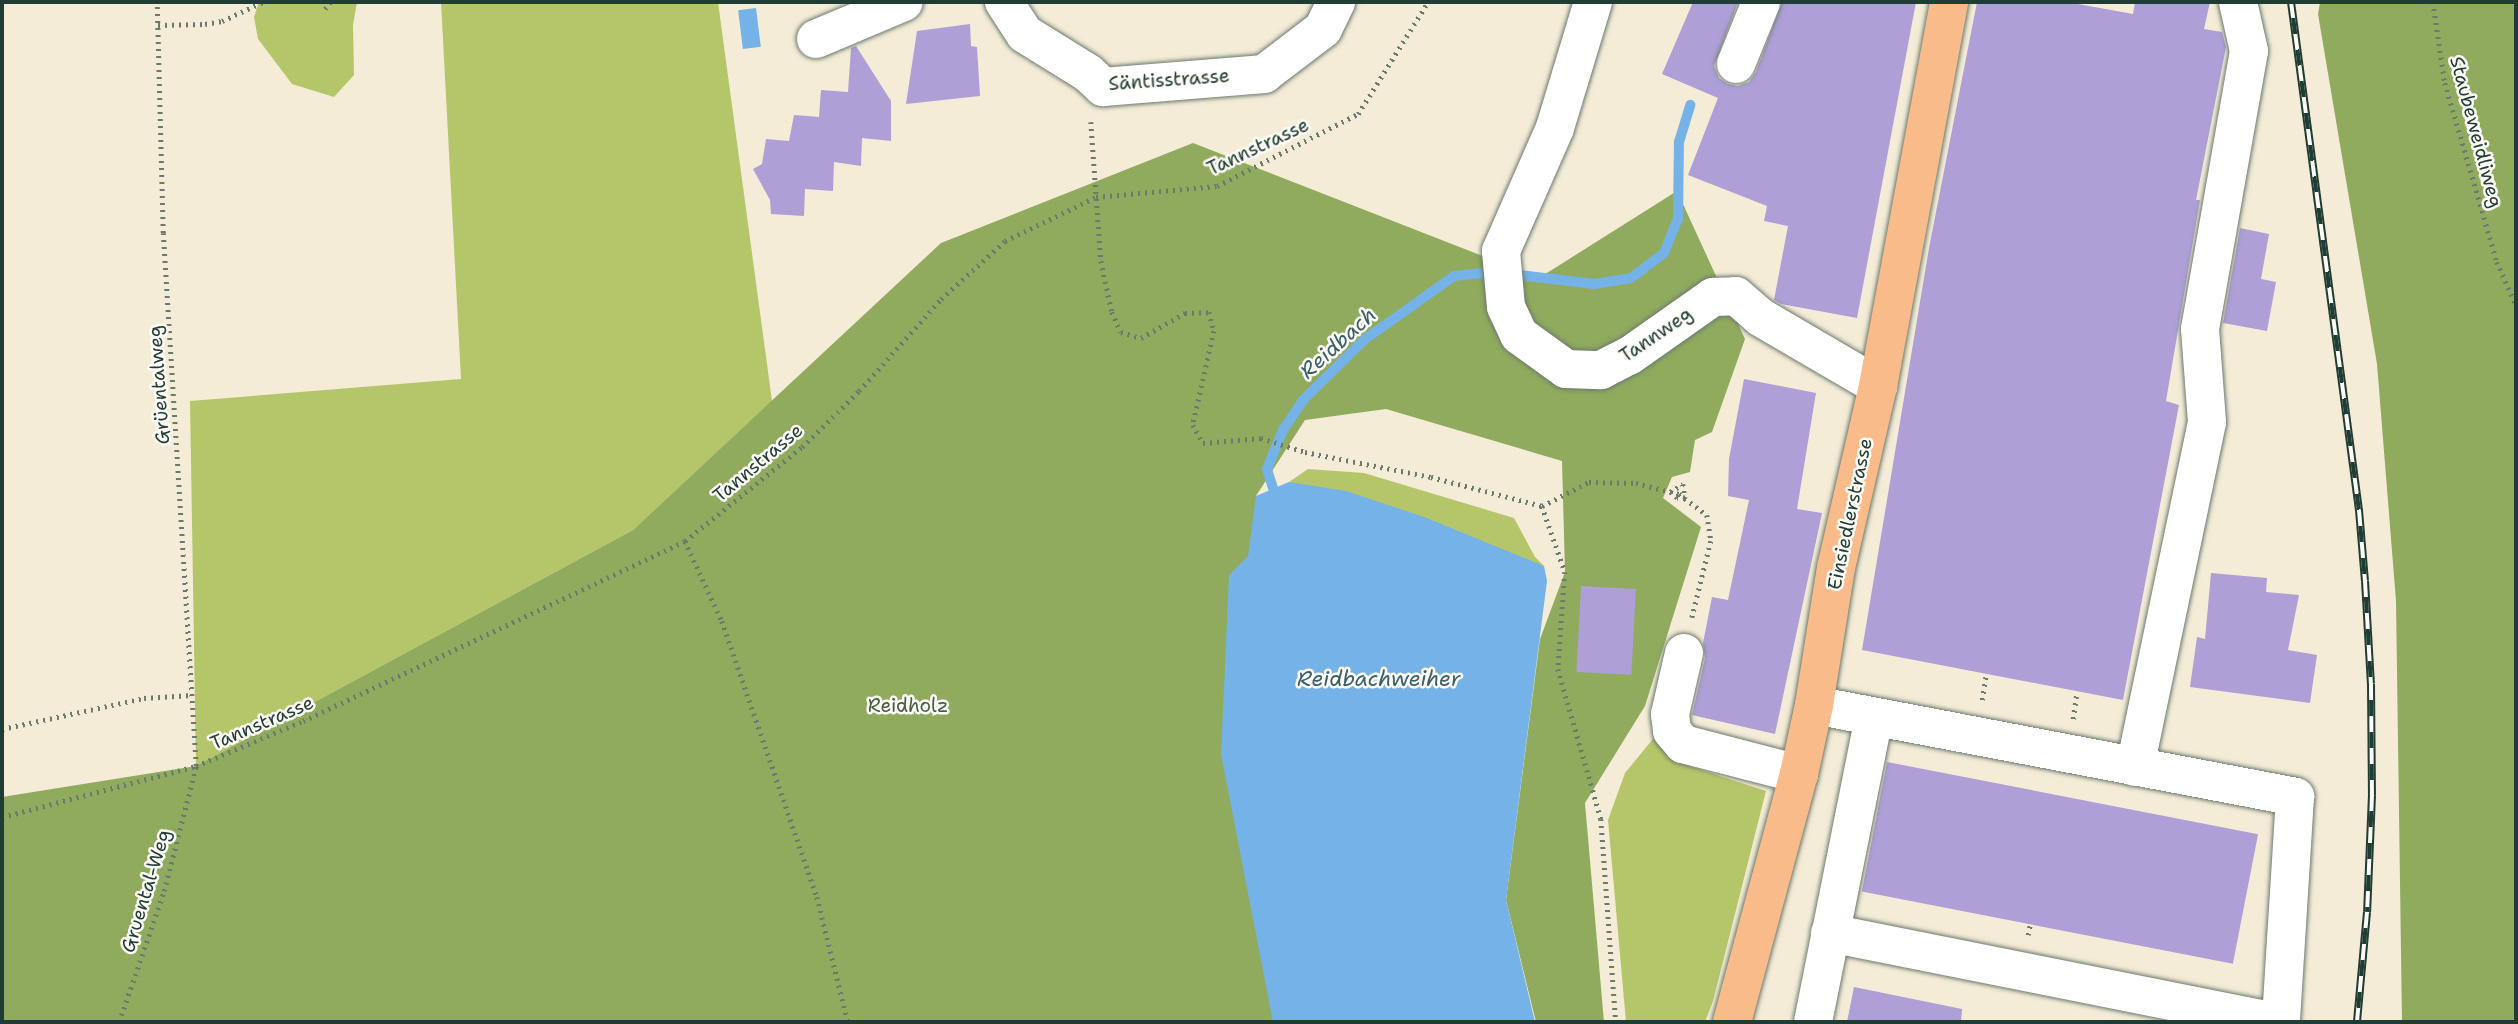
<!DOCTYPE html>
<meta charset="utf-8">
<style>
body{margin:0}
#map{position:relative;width:2518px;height:1024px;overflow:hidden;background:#f4ecd7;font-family:"Shantell Sans",sans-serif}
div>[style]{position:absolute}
.green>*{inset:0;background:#b5c66a}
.forest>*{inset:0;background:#90ab5e}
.water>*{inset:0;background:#74b2e7;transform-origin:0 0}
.stream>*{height:10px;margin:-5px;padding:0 5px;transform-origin:5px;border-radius:5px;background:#74b2e7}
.building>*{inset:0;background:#ae9fd6;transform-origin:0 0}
.path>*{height:4.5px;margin-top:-2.25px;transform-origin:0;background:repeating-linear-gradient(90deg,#6a7a6d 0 2px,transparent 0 7px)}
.roads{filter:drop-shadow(0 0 2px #6a7a6d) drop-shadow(0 0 2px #6a7a6d)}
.minor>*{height:38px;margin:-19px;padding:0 19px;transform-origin:19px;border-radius:19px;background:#fff}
.major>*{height:38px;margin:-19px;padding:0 19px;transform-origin:19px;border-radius:19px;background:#fabb8b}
.rail>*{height:8px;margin-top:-4px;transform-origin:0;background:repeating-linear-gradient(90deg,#fdfcf7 0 16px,#1f3d34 0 32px);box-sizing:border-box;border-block:2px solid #1f3d34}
span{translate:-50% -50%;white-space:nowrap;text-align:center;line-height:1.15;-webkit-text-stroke:5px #fdfcf7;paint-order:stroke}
.street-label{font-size:19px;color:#1f3d34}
.park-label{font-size:19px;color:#445f42}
.water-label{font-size:21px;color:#39606a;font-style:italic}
.frame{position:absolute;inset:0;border:4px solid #1f3d34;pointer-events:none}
</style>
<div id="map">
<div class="green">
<div style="clip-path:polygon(259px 2px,357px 2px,353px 25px,354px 75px,334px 97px,292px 84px,258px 39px,254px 17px)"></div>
<div style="clip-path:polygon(441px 2px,718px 2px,772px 401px,633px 530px,196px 766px,190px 401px,461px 379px)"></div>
<div style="clip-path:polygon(1308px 469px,1364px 473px,1514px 518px,1535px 557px,1544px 566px,1289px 482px)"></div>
<div style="clip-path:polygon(1657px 734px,1689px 766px,1766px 791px,1713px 1001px,1705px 1022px,1626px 1022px,1608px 820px,1625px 773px)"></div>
</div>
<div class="forest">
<div style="clip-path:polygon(2320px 2px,2516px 2px,2516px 1022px,2402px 1022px,2396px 601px,2377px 364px,2318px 14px)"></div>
<div style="clip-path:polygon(1193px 143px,1539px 278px,1677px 191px,1745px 339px,1712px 432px,1695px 440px,1690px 472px,1672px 477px,1663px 498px,1701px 527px,1645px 706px,1585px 803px,1604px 1022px,1536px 1022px,1506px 900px,1540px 639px,1565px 572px,1562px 461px,1386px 409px,1305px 420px,1256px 496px,1274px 1022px,2px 1022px,2px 797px,196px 766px,633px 530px,941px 243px)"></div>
</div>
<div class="water">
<div style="left:756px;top:8px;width:39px;height:18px;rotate:83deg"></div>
<div style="clip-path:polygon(1289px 482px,1346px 491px,1424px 517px,1544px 566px,1547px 581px,1506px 900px,1535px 1022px,1273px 1022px,1221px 754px,1229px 575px,1248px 556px,1256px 496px)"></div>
</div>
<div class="stream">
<div style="left:1519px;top:275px;width:76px;rotate:6.8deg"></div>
<div style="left:1594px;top:284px;width:37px;rotate:-9deg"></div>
<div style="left:1631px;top:278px;width:41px;rotate:-37.1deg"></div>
<div style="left:1664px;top:253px;width:37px;rotate:-68deg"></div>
<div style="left:1678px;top:219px;width:77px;rotate:-89.3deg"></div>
<div style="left:1679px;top:142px;width:39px;rotate:-73deg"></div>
<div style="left:1273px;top:488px;width:20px;rotate:-108deg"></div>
<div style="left:1267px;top:469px;width:42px;rotate:-67.7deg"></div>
<div style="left:1283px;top:430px;width:36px;rotate:-56deg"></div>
<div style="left:1303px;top:400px;width:86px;rotate:-44.5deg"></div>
<div style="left:1364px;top:340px;width:110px;rotate:-35.4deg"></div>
<div style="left:1454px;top:276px;width:30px;rotate:-6deg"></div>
</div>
<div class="building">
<div style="clip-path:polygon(1693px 2px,1738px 2px,1714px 66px,1719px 78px,1728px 84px,1738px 86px,1749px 82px,1756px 72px,1782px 2px,1916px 2px,1857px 318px,1781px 304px,1774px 300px,1788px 226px,1764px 221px,1767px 206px,1688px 175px,1718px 98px,1662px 74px)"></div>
<div style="clip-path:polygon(1977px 2px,2067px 2px,2133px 14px,2135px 2px,2210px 2px,2204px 29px,2222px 32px,2226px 47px,2196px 200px,2200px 200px,2166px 401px,2179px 405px,2123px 700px,1862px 650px,1929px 248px)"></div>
<div style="clip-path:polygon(970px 24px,971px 46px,977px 47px,980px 96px,906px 104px,917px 31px)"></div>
<div style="clip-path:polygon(856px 46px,891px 101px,891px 141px,862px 138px,861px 166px,834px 162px,833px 191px,805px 189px,804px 216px,771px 214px,770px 200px,753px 169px,762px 164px,766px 139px,789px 141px,794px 115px,819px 117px,821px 90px,848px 92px,851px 48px)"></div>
<div style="clip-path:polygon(2240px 228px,2269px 234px,2261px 279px,2276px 282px,2267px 331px,2223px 323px)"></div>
<div style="clip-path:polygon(1744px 379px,1816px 393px,1797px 509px,1822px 513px,1775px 734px,1692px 715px,1705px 658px,1703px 643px,1712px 597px,1728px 600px,1749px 500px,1728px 496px,1729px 459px)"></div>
<div style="clip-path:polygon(2211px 573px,2267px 578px,2266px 592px,2299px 595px,2288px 650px,2317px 655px,2310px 703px,2190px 687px,2197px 637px,2205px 639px)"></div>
<div style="left:1581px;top:586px;width:55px;height:86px;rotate:3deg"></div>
<div style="left:1887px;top:762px;width:378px;height:132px;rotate:11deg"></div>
<div style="clip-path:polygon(1854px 987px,1962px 1009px,1961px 1022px,1847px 1022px)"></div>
</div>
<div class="path">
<div style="left:2433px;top:2px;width:82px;rotate:81.6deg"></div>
<div style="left:2445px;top:83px;width:186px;rotate:73.8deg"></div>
<div style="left:2497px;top:262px;width:47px;rotate:66.2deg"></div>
<div style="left:325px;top:9px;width:9px;rotate:-54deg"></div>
<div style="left:158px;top:25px;width:47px;rotate:-1.2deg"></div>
<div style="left:205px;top:24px;width:17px;rotate:-10deg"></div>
<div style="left:222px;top:21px;width:45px;rotate:-24.9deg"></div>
<div style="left:1091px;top:122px;width:139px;rotate:85.9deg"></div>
<div style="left:1101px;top:261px;width:52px;rotate:77.8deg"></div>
<div style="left:1112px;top:312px;width:22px;rotate:66deg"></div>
<div style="left:1121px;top:332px;width:21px;rotate:17deg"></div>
<div style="left:1141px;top:338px;width:51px;rotate:-29.6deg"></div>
<div style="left:1185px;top:313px;width:24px;rotate:-2deg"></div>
<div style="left:1209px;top:312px;width:20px;rotate:75deg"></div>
<div style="left:1214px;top:331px;width:96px;rotate:102.6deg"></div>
<div style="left:1193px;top:425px;width:21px;rotate:61deg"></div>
<div style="left:1203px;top:443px;width:58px;rotate:-4.9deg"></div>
<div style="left:1261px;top:438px;width:46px;rotate:17.7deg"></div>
<div style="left:1305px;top:452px;width:128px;rotate:11.2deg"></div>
<div style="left:1431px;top:477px;width:115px;rotate:14.6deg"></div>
<div style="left:1542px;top:506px;width:53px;rotate:-27.1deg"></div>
<div style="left:1589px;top:482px;width:47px;rotate:1.2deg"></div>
<div style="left:1636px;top:483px;width:44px;rotate:14.3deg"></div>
<div style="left:1679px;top:494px;width:35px;rotate:37deg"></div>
<div style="left:1707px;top:515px;width:26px;rotate:81deg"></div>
<div style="left:1711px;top:541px;width:79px;rotate:103.9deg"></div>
<div style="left:1683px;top:484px;width:14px;rotate:82deg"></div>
<div style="left:1685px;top:498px;width:8px;rotate:180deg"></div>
<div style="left:1677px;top:498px;width:9px;rotate:-139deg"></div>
<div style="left:1670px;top:492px;width:15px;rotate:-32deg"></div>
<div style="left:1542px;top:506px;width:70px;rotate:70.8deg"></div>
<div style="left:1565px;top:572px;width:97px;rotate:94.1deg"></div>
<div style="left:1558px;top:669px;width:156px;rotate:74deg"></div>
<div style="left:1601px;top:819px;width:204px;rotate:85.8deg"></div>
<div style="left:685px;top:541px;width:88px;rotate:65.2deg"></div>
<div style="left:722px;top:621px;width:292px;rotate:71deg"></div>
<div style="left:817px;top:897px;width:129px;rotate:76.1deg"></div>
<div style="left:1982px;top:700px;width:26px;rotate:-81deg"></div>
<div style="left:2073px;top:719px;width:27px;rotate:-82deg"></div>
<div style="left:2px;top:729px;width:145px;rotate:-12.3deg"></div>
<div style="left:144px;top:698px;width:48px;rotate:-3.6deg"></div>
<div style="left:2px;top:817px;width:201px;rotate:-14.7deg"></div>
<div style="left:196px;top:766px;width:116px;rotate:-22.8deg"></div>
<div style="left:303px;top:721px;width:422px;rotate:-25.2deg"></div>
<div style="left:685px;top:541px;width:150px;rotate:-38.8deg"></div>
<div style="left:802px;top:447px;width:80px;rotate:-44.5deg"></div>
<div style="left:859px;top:391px;width:123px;rotate:-48.3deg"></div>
<div style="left:941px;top:299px;width:86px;rotate:-42.2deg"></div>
<div style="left:1005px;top:241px;width:101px;rotate:-25.8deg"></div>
<div style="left:1096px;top:197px;width:121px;rotate:-5.2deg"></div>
<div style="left:1217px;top:186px;width:158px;rotate:-27.1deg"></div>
<div style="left:1358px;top:114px;width:132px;rotate:-58deg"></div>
<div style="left:2028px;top:935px;width:10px;rotate:-79deg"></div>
<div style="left:119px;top:1022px;width:139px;rotate:-71deg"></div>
<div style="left:164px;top:891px;width:129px;rotate:-75.6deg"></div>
<div style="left:196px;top:766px;width:534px;rotate:-93.54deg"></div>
<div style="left:163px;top:233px;width:231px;rotate:-91.5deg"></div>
</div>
<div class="roads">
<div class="minor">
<div style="left:1004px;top:2px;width:38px;rotate:57deg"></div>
<div style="left:1025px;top:34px;width:74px;rotate:31.8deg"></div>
<div style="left:1088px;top:73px;width:21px;rotate:43deg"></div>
<div style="left:1103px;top:87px;width:162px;rotate:-4.6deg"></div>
<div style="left:1264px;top:74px;width:74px;rotate:-37.3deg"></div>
<div style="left:1323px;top:29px;width:30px;rotate:-64deg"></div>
<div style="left:1593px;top:2px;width:132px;rotate:106.8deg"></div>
<div style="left:1555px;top:128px;width:134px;rotate:113.7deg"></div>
<div style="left:1501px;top:251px;width:56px;rotate:84.9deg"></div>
<div style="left:1506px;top:307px;width:31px;rotate:65deg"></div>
<div style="left:1519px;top:335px;width:58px;rotate:35.9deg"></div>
<div style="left:1566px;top:369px;width:35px;rotate:2deg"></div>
<div style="left:1601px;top:370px;width:31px;rotate:-27deg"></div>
<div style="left:1629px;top:356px;width:103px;rotate:-35.1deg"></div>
<div style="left:1713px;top:297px;width:23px;rotate:-2deg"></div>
<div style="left:1736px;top:296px;width:32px;rotate:41deg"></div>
<div style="left:1760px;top:317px;width:137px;rotate:30.3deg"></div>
<div style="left:816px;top:39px;width:95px;rotate:-22.8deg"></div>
<div style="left:1736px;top:64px;width:67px;rotate:-68deg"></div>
<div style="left:1684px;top:653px;width:63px;rotate:102.9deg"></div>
<div style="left:1670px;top:714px;width:17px;rotate:83deg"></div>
<div style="left:1672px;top:731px;width:17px;rotate:50deg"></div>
<div style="left:1683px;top:744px;width:120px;rotate:14.5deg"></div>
<div style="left:1814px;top:705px;width:490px;rotate:10.8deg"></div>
<div style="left:2295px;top:797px;width:225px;rotate:93.6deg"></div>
<div style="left:2135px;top:767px;width:352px;rotate:-78.2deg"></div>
<div style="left:2207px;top:422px;width:93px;rotate:-94.3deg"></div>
<div style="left:2200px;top:329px;width:282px;rotate:-80deg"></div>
<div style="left:2249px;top:51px;width:50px;rotate:-102.7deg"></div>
<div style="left:1830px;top:933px;width:453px;rotate:11.3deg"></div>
<div style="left:1813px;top:1022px;width:311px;rotate:-78.7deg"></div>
</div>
<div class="major">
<div style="left:1732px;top:1022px;width:257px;rotate:-74.9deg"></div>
<div style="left:1799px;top:774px;width:71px;rotate:-77.7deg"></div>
<div style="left:1814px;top:705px;width:139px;rotate:-80.9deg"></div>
<div style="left:1836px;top:568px;width:187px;rotate:-77deg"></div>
<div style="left:1878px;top:386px;width:391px;rotate:-79.5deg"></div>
</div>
</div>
<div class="rail">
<div style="left:2291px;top:2px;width:513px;rotate:82.38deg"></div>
<div style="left:2359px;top:510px;width:71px;rotate:85.2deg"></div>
<div style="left:2365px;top:581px;width:103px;rotate:86.7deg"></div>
<div style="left:2371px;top:684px;width:111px;rotate:89.5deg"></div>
<div style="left:2372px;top:795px;width:117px;rotate:92.4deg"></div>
<div style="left:2367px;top:912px;width:110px;rotate:95.2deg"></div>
</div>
<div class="street-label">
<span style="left:1169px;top:80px;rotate:-4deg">Säntisstrasse</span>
<span style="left:2476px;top:132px;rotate:75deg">Staubeweidliweg</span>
<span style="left:1258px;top:147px;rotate:-25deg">Tannstrasse</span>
<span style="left:1656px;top:335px;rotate:-34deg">Tannweg</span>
<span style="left:159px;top:385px;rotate:-94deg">Grüentalweg</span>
<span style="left:758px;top:463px;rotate:-40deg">Tannstrasse</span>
<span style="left:1850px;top:514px;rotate:-78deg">Einsiedlerstrasse</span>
<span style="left:262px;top:723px;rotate:-23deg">Tannstrasse</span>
<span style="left:146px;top:891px;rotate:-73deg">Gruental-Weg</span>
</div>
<div class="park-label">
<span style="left:908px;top:706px">Reidholz</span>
</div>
<div class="water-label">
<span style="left:1338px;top:343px;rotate:-42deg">Reidbach</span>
<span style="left:1379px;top:679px">Reidbachweiher</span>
</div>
<div class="frame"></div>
</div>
